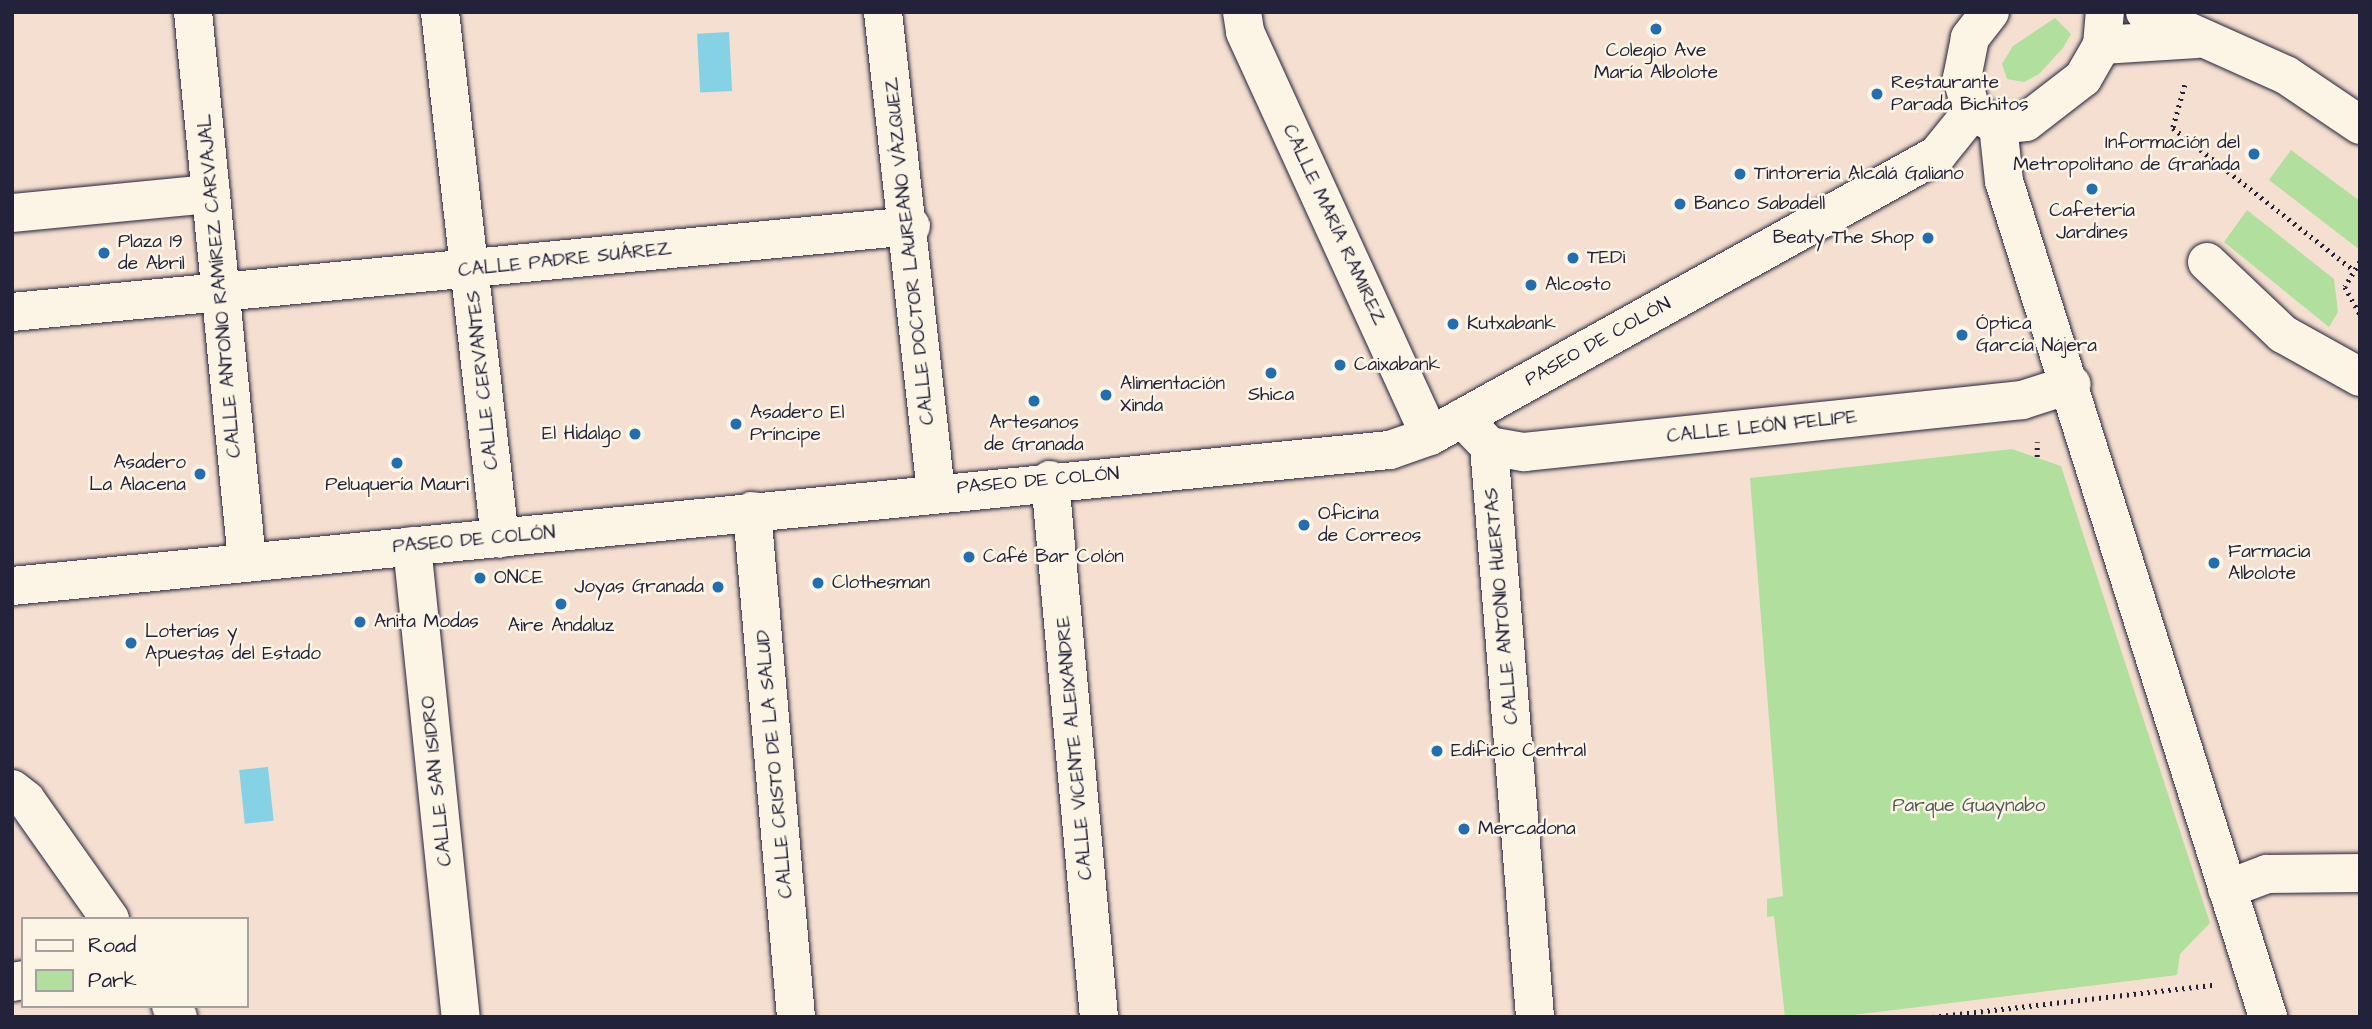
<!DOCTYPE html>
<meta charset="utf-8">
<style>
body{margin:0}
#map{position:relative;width:2372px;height:1029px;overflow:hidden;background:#f5dfd0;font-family:"Architects Daughter",sans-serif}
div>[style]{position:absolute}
.green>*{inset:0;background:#b1df9e}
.water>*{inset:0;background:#86d2e5;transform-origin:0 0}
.path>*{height:4.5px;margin-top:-2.25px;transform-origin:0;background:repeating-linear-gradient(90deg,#22223b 0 2px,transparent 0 7px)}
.roads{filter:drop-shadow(0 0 2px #22223b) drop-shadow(0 0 2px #22223b)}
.street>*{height:38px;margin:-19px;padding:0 19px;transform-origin:19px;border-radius:19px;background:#fcf5e5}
.secondary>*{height:38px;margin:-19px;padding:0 19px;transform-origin:19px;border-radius:19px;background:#fcf5e5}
.dots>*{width:19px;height:19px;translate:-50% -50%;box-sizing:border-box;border:4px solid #fcf5e5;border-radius:50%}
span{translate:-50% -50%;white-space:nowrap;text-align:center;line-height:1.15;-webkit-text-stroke:5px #fcf5e5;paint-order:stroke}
.poi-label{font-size:19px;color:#22223b}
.left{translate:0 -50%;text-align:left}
.right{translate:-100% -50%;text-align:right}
.street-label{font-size:19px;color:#22223b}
.park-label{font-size:19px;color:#4d5b59}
.frame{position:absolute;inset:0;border:14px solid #22223b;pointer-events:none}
.legend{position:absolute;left:21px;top:917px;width:228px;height:91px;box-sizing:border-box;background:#fcf5e5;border:2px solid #a5a1a1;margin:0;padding:9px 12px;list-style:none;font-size:21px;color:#22223b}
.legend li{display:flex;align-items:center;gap:14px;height:35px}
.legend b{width:35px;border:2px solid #a5a1a1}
</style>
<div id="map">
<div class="green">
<div style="clip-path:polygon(2055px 18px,2071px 34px,2063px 48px,2039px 74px,2024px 82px,2007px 79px,2002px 64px,2013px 46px)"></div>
<div style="clip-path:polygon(2291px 150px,2360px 201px,2360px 250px,2269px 180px)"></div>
<div style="clip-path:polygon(2247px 210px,2334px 279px,2338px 312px,2329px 327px,2224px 242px)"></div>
<div style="clip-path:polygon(2012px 449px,2061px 466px,2210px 923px,2180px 954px,2177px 975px,1837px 1017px,1785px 1017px,1774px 916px,1767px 917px,1767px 899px,1783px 896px,1750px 478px)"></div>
</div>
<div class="water">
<div style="left:729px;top:32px;width:59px;height:32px;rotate:87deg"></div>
<div style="left:268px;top:767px;width:54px;height:29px;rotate:84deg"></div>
</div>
<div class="path">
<div style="left:2185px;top:85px;width:45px;rotate:105.6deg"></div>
<div style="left:2173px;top:128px;width:228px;rotate:38.2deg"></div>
<div style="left:2360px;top:262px;width:29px;rotate:121deg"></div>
<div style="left:2345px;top:287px;width:31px;rotate:61deg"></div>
<div style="left:2037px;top:457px;width:15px;rotate:-90deg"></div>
<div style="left:1932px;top:1017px;width:284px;rotate:-6.5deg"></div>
</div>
<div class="roads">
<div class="street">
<div style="left:193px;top:12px;width:552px;rotate:84.38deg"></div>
<div style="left:440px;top:12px;width:530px;rotate:83.5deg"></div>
<div style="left:883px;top:12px;width:482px;rotate:83.7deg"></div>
<div style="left:1242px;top:12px;width:20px;rotate:81deg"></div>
<div style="left:1245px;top:32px;width:444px;rotate:65.4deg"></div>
<div style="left:12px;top:213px;width:200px;rotate:-5.5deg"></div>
<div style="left:2207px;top:262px;width:105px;rotate:43.5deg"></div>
<div style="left:2283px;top:334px;width:88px;rotate:29.2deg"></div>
<div style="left:12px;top:312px;width:903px;rotate:-5.46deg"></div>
<div style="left:1462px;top:418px;width:39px;rotate:46deg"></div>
<div style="left:1489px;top:446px;width:36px;rotate:10deg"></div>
<div style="left:1524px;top:452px;width:501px;rotate:-5.96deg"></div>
<div style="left:2022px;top:400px;width:52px;rotate:-17.7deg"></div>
<div style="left:1489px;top:446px;width:573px;rotate:85.39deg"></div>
<div style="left:1050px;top:480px;width:539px;rotate:84.79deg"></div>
<div style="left:752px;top:511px;width:508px;rotate:85.03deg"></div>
<div style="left:412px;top:546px;width:474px;rotate:84.1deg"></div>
<div style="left:2227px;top:889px;width:43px;rotate:-20.6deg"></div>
<div style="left:2267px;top:874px;width:93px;rotate:-0.6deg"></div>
<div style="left:12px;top:982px;width:11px;rotate:-10deg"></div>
</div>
<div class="secondary">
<div style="left:1990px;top:12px;width:33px;rotate:128deg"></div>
<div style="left:1970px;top:38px;width:41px;rotate:101.3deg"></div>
<div style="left:1962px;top:78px;width:35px;rotate:74deg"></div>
<div style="left:1972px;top:112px;width:29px;rotate:27deg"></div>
<div style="left:1998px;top:125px;width:28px;rotate:-6deg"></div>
<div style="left:2026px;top:122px;width:72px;rotate:-37.7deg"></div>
<div style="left:2083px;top:78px;width:38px;rotate:-60deg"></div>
<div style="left:2102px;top:45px;width:33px;rotate:-85deg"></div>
<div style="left:2145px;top:12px;width:154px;rotate:24.1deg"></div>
<div style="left:2286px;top:75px;width:89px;rotate:34deg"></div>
<div style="left:2102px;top:45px;width:95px;rotate:-3.6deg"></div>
<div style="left:1998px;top:125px;width:56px;rotate:83.9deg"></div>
<div style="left:2004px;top:181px;width:877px;rotate:72.47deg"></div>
<div style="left:12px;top:586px;width:1385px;rotate:-5.64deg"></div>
<div style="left:1390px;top:450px;width:42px;rotate:-19.3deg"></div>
<div style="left:1430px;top:436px;width:580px;rotate:-29deg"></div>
<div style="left:1937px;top:155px;width:55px;rotate:-50.9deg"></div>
<div style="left:12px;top:789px;width:18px;rotate:38deg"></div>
<div style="left:26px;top:800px;width:146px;rotate:54.8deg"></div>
<div style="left:171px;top:1006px;width:13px;rotate:58deg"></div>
</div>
</div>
<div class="dots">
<div style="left:1656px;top:29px;background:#1f6fb2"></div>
<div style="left:1877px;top:94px;background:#1f6fb2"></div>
<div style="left:2254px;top:154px;background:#1f6fb2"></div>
<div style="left:1740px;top:174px;background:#1f6fb2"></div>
<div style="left:2092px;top:189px;background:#1f6fb2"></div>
<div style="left:1680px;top:204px;background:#1f6fb2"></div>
<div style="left:1928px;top:238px;background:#1f6fb2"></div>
<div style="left:104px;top:253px;background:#1f6fb2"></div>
<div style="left:1573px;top:258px;background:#1f6fb2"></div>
<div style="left:1531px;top:285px;background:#1f6fb2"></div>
<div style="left:1453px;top:324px;background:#1f6fb2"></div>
<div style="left:1962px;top:335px;background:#1f6fb2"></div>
<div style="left:1340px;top:365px;background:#1f6fb2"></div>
<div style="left:1271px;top:373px;background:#1f6fb2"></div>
<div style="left:1106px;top:395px;background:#1f6fb2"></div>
<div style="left:1034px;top:401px;background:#1f6fb2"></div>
<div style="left:736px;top:424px;background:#1f6fb2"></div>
<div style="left:635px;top:434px;background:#1f6fb2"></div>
<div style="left:397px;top:463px;background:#1f6fb2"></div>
<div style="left:200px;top:474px;background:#1f6fb2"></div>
<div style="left:1304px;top:525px;background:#1f6fb2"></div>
<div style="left:969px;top:557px;background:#1f6fb2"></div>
<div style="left:2214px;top:563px;background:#1f6fb2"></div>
<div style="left:480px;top:578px;background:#1f6fb2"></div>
<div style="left:818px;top:583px;background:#1f6fb2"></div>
<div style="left:718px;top:587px;background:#1f6fb2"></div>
<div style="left:561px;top:604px;background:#1f6fb2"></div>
<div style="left:360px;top:622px;background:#1f6fb2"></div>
<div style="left:131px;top:643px;background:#1f6fb2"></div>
<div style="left:1437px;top:751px;background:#1f6fb2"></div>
<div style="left:1464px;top:829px;background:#1f6fb2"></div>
</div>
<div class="poi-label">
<span style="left:1656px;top:62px">Colegio Ave<br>María Albolote</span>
<span class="left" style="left:1891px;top:94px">Restaurante<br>Parada Bichitos</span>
<span class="right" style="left:2240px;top:154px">Información del<br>Metropolitano de Granada</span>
<span class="left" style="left:1754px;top:174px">Tintorería Alcalá Galiano</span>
<span class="left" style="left:1694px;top:204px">Banco Sabadell</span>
<span style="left:2092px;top:222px">Cafetería<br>Jardines</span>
<span class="right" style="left:1914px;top:238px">Beaty The Shop</span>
<span class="left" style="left:118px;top:253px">Plaza 19<br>de Abril</span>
<span class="left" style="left:1587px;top:258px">TEDi</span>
<span class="left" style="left:1545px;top:285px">Alcosto</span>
<span class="left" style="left:1467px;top:324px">Kutxabank</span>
<span class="left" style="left:1976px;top:335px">Óptica<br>García Nájera</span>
<span class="left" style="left:1354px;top:365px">Caixabank</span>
<span class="left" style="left:1120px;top:395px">Alimentación<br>Xinda</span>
<span style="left:1271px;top:395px">Shica</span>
<span class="left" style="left:750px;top:424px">Asadero El<br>Príncipe</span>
<span style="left:1034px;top:434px">Artesanos<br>de Granada</span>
<span class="right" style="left:621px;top:434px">El Hidalgo</span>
<span class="right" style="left:186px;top:474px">Asadero<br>La Alacena</span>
<span style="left:397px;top:485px">Peluquería Mauri</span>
<span class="left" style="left:1318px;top:525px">Oficina<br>de Correos</span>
<span class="left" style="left:2228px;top:563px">Farmacia<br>Albolote</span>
<span class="left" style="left:983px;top:557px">Café Bar Colón</span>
<span class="left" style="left:494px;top:578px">ONCE</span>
<span class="left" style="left:832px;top:583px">Clothesman</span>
<span class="right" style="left:704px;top:587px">Joyas Granada</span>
<span class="left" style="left:374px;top:622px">Anita Modas</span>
<span style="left:561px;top:626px">Aire Andaluz</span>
<span class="left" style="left:145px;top:643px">Loterías y<br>Apuestas del Estado</span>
<span class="left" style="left:1451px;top:751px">Edificio Central</span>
<span class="left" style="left:1478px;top:829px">Mercadona</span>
</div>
<div class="street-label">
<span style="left:1334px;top:225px;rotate:65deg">CALLE MARÍA RAMIREZ</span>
<span style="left:910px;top:251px;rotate:-96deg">CALLE DOCTOR LAUREANO VÁZQUEZ</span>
<span style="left:565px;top:260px;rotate:-6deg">CALLE PADRE SUÁREZ</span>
<span style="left:220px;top:286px;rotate:-95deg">CALLE ANTONIO RAMÍREZ CARVAJAL</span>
<span style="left:1598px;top:342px;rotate:-29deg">PASEO DE COLÓN</span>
<span style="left:483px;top:380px;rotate:-96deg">CALLE CERVANTES</span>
<span style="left:1762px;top:427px;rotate:-6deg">CALLE LEÓN FELIPE</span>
<span style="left:1038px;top:481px;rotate:-5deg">PASEO DE COLÓN</span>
<span style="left:474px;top:540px;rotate:-5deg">PASEO DE COLÓN</span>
<span style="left:1502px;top:606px;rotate:-95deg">CALLE ANTONIO HUERTAS</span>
<span style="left:1075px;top:748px;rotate:-95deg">CALLE VICENTE ALEIXANDRE</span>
<span style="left:775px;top:764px;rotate:-95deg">CALLE CRISTO DE LA SALUD</span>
<span style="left:437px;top:781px;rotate:-96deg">CALLE SAN ISIDRO</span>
</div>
<div class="park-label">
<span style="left:1969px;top:806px">Parque Guaynabo</span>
</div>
<div class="frame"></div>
<ul class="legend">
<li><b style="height:9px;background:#fcf5e5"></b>Road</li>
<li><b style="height:19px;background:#b1df9e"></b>Park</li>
</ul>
</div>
